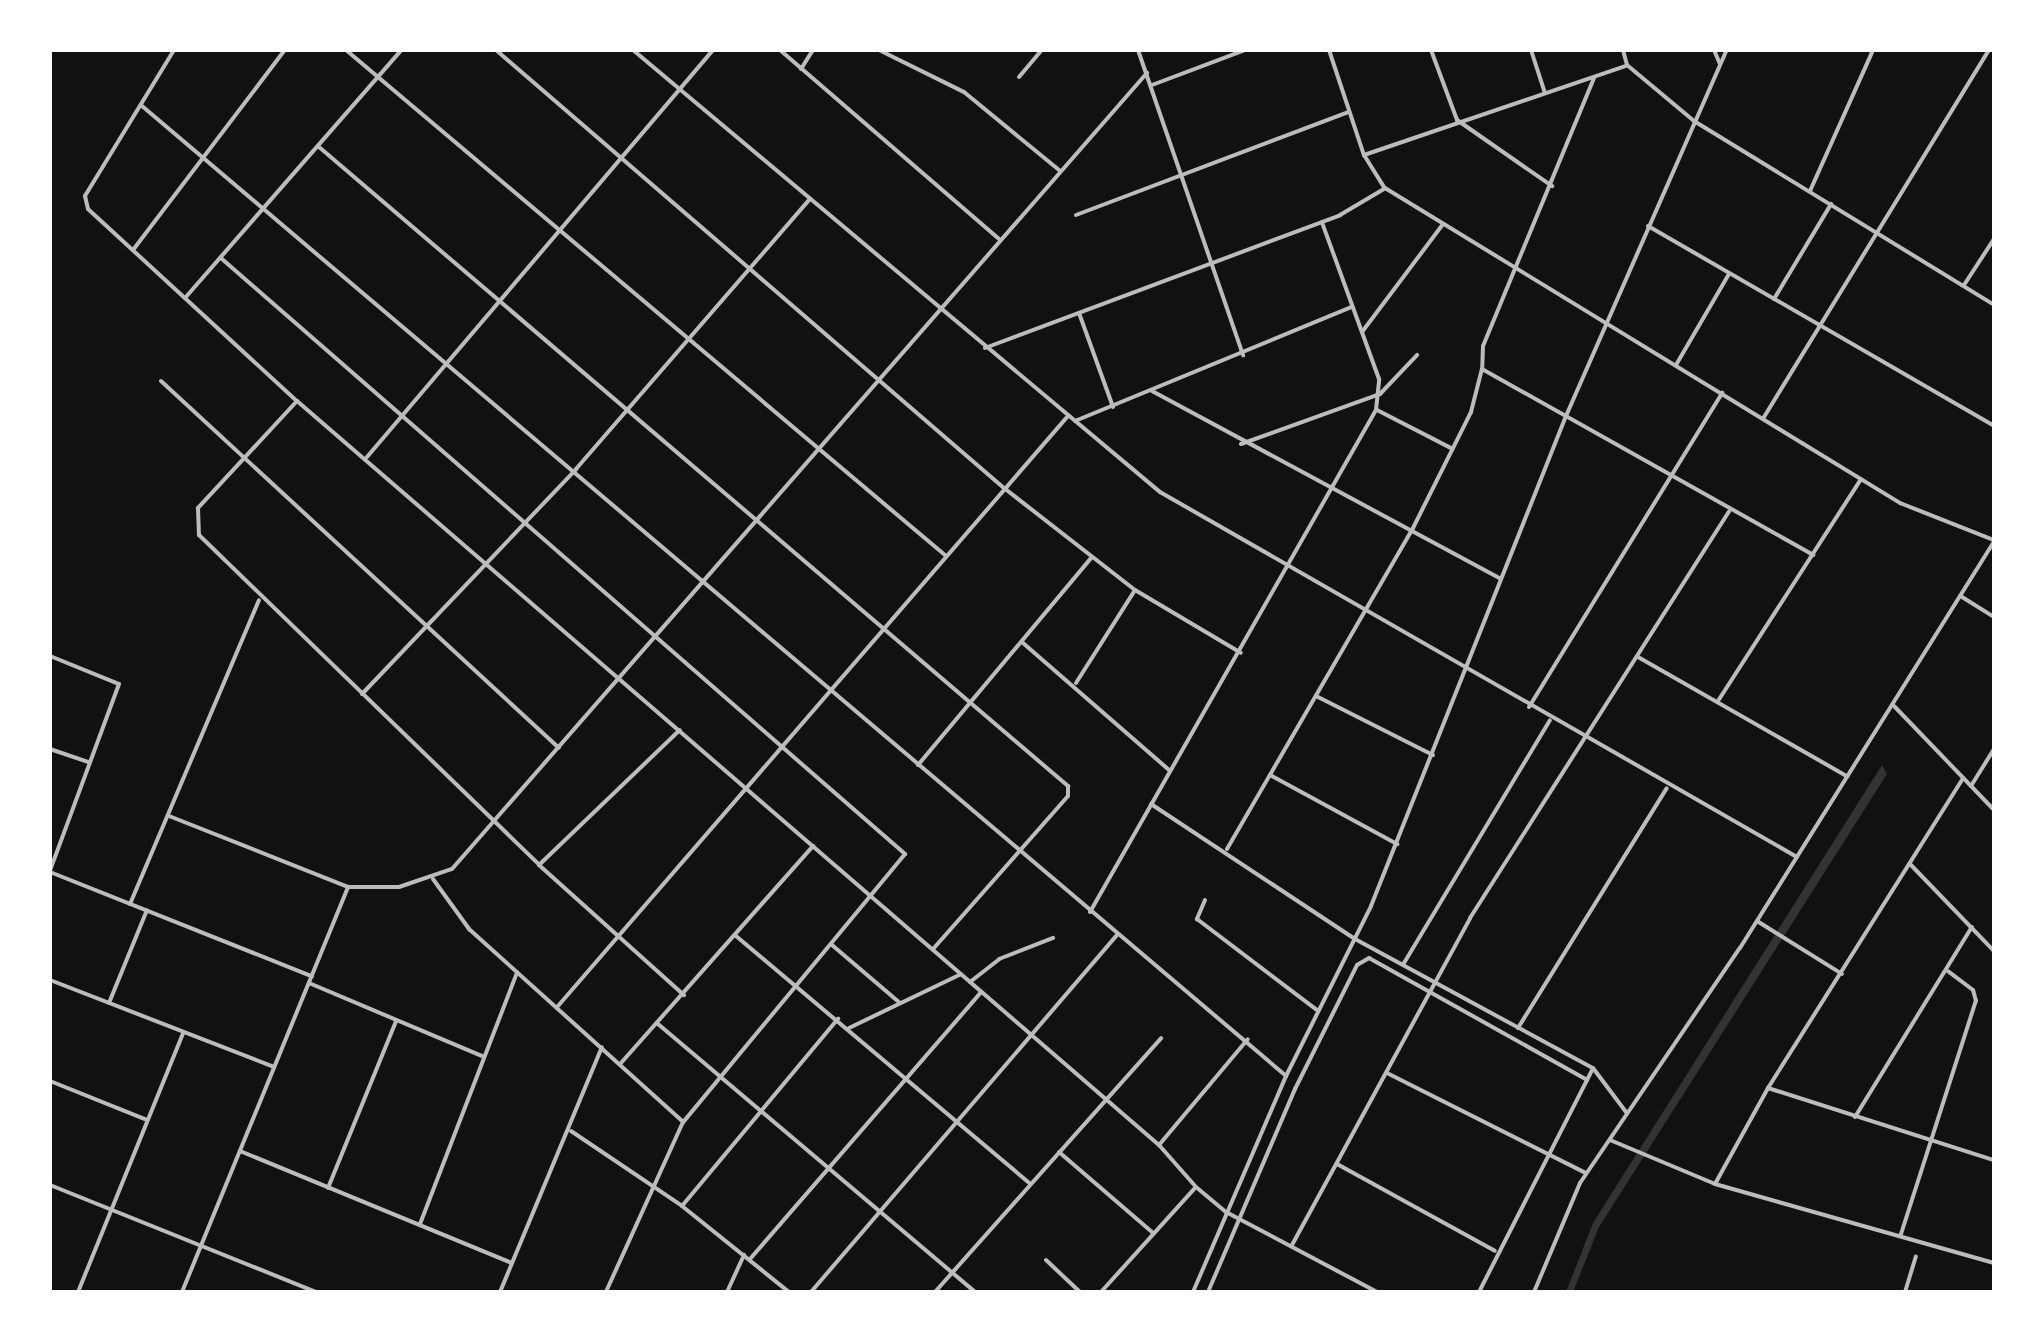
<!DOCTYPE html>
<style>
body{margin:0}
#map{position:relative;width:2044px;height:1342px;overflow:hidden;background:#111;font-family:"DM Sans",sans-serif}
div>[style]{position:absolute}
.water>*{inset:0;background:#333}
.minor>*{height:4px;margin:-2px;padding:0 2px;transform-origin:2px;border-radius:2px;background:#bcbcbc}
span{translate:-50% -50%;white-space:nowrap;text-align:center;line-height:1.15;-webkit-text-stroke:10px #fff;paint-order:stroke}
.frame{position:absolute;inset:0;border:52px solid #fff;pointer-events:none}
</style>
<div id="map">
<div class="water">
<div style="clip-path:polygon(1882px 765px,1887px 774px,1599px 1227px,1573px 1292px,1566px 1292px,1593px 1223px)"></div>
</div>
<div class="minor">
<div style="left:174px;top:50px;width:171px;rotate:121.4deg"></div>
<div style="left:85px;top:196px;width:13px;rotate:77deg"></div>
<div style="left:88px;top:209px;width:284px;rotate:42.6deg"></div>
<div style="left:297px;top:401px;width:1139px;rotate:40.8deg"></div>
<div style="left:1159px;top:1145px;width:56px;rotate:48.6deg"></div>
<div style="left:1196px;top:1187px;width:39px;rotate:40deg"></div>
<div style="left:1226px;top:1212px;width:171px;rotate:27.9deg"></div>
<div style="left:346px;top:50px;width:785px;rotate:40.14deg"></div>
<div style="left:496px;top:50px;width:671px;rotate:40.77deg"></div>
<div style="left:1004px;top:488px;width:166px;rotate:37.9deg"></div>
<div style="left:1135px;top:590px;width:123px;rotate:30.7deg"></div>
<div style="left:633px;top:50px;width:688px;rotate:39.99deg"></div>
<div style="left:1160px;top:492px;width:734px;rotate:29.81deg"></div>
<div style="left:780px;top:50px;width:289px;rotate:40.8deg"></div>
<div style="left:879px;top:50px;width:95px;rotate:26.3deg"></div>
<div style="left:964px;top:92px;width:123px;rotate:39.4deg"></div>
<div style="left:1138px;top:50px;width:323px;rotate:71deg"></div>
<div style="left:1329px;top:50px;width:111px;rotate:71.6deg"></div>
<div style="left:1364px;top:155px;width:39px;rotate:58deg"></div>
<div style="left:1385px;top:188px;width:604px;rotate:31.45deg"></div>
<div style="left:1900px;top:503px;width:101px;rotate:21.5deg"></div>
<div style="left:1431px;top:50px;width:75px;rotate:69.6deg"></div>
<div style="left:1457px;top:120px;width:116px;rotate:34.8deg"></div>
<div style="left:1531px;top:50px;width:45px;rotate:72deg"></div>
<div style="left:1623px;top:50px;width:16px;rotate:75deg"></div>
<div style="left:1627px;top:65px;width:87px;rotate:39.9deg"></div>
<div style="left:1694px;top:121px;width:352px;rotate:31.5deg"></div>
<div style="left:1714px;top:50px;width:15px;rotate:67deg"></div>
<div style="left:801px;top:69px;width:22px;rotate:-58deg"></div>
<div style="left:1019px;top:77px;width:35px;rotate:-50deg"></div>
<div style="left:1594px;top:78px;width:290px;rotate:112.5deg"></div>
<div style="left:1483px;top:346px;width:23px;rotate:92deg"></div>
<div style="left:1482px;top:369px;width:380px;rotate:29.3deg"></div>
<div style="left:1152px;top:85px;width:99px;rotate:-20.6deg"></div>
<div style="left:142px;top:106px;width:1500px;rotate:40.29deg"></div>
<div style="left:319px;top:147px;width:985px;rotate:40.47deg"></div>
<div style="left:1068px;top:786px;width:10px;rotate:90deg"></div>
<div style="left:1068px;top:796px;width:204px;rotate:131.4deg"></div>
<div style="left:1364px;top:155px;width:276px;rotate:-18.8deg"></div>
<div style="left:1810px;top:191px;width:154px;rotate:-65.9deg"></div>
<div style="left:1076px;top:215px;width:291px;rotate:-20.7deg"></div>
<div style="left:1648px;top:226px;width:400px;rotate:30deg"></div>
<div style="left:133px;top:250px;width:251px;rotate:-52.8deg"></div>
<div style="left:222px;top:259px;width:906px;rotate:41.06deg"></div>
<div style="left:905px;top:854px;width:348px;rotate:129.6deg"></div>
<div style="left:683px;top:1122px;width:187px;rotate:114.4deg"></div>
<div style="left:1964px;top:285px;width:55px;rotate:-56.9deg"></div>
<div style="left:185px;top:298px;width:329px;rotate:-48.9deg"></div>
<div style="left:1774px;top:299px;width:111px;rotate:-59deg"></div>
<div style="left:1079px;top:313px;width:100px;rotate:70.1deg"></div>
<div style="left:1362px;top:332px;width:135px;rotate:-53.1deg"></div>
<div style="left:985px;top:348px;width:379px;rotate:-20.5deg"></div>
<div style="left:1340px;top:215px;width:51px;rotate:-30.6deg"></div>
<div style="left:1676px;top:365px;width:105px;rotate:-59.8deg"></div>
<div style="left:161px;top:381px;width:541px;rotate:42.68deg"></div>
<div style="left:1152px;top:391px;width:396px;rotate:28.3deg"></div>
<div style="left:297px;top:401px;width:146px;rotate:132.8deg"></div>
<div style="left:198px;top:508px;width:27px;rotate:88deg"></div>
<div style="left:199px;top:535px;width:474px;rotate:44.1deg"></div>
<div style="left:539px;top:865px;width:195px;rotate:41.9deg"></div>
<div style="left:1377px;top:410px;width:85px;rotate:27.2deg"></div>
<div style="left:1764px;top:417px;width:430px;rotate:-58.5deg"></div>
<div style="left:1075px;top:421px;width:300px;rotate:-22.4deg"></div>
<div style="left:1241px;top:444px;width:148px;rotate:-19.8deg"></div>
<div style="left:1380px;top:394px;width:54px;rotate:-46.5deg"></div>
<div style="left:367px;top:457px;width:534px;rotate:-49.63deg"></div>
<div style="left:1962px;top:597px;width:38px;rotate:32deg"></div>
<div style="left:1023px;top:643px;width:195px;rotate:41deg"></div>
<div style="left:50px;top:656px;width:74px;rotate:22.1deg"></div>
<div style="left:119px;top:684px;width:199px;rotate:110.3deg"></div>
<div style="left:1638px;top:657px;width:241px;rotate:29.7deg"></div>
<div style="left:1076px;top:683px;width:110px;rotate:-57.6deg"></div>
<div style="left:362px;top:694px;width:311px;rotate:-46.4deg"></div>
<div style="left:576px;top:469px;width:357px;rotate:-49.1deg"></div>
<div style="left:1316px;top:696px;width:131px;rotate:26.8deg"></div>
<div style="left:1718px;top:701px;width:264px;rotate:-57.2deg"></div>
<div style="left:1894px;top:706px;width:144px;rotate:46.1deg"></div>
<div style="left:1529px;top:707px;width:369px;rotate:-58.4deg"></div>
<div style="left:50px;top:749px;width:40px;rotate:18.9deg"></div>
<div style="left:918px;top:765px;width:270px;rotate:-50.1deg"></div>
<div style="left:1270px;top:775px;width:145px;rotate:28.5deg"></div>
<div style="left:1971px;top:786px;width:44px;rotate:-58.1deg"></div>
<div style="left:1151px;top:804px;width:245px;rotate:33.5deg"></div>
<div style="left:1355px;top:939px;width:271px;rotate:28.5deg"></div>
<div style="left:1593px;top:1068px;width:55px;rotate:53.1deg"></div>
<div style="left:169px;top:816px;width:193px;rotate:21.6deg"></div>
<div style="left:348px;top:887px;width:51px"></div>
<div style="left:399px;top:887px;width:56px;rotate:-18.8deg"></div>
<div style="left:452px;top:869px;width:1057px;rotate:-48.88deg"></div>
<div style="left:1227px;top:849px;width:369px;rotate:-59.9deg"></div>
<div style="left:1412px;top:530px;width:132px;rotate:-63.4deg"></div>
<div style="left:1471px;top:412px;width:44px;rotate:-75.7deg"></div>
<div style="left:1910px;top:864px;width:121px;rotate:46deg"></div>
<div style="left:539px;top:865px;width:195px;rotate:-43.8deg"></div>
<div style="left:50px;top:872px;width:282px;rotate:21.7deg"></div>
<div style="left:433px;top:879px;width:62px;rotate:54.2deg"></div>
<div style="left:469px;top:929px;width:288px;rotate:42deg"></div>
<div style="left:1205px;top:900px;width:21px;rotate:113deg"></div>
<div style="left:1197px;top:919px;width:152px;rotate:37.2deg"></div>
<div style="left:130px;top:904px;width:330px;rotate:-67deg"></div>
<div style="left:1090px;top:912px;width:578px;rotate:-60.33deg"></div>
<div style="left:1376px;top:410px;width:31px;rotate:-84deg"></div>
<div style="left:1379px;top:379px;width:167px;rotate:-110deg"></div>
<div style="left:1757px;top:921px;width:100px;rotate:31.9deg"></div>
<div style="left:736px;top:936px;width:385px;rotate:40.1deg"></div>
<div style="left:832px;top:945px;width:89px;rotate:40.5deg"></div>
<div style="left:1404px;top:963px;width:283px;rotate:-59deg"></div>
<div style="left:50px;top:980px;width:240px;rotate:21.2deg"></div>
<div style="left:970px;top:982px;width:37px;rotate:-38deg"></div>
<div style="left:999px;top:959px;width:58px;rotate:-21.3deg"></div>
<div style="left:309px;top:983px;width:190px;rotate:22.9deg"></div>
<div style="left:109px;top:1003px;width:100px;rotate:-67.8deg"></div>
<div style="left:558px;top:1006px;width:780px;rotate:-49.16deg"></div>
<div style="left:658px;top:1024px;width:415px;rotate:40.2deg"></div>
<div style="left:849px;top:1028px;width:124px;rotate:-25.7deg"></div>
<div style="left:1518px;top:1028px;width:282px;rotate:-58.2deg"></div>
<div style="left:621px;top:1063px;width:290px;rotate:-48.5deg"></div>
<div style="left:1389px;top:1074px;width:220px;rotate:26.7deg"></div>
<div style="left:50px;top:1081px;width:105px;rotate:21.9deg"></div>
<div style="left:1768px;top:1088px;width:237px;rotate:17.7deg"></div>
<div style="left:1855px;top:1117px;width:223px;rotate:-58.4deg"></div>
<div style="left:571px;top:1131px;width:134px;rotate:34deg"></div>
<div style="left:682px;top:1206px;width:137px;rotate:38.8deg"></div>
<div style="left:1610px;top:1140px;width:114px;rotate:22.7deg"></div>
<div style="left:1715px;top:1184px;width:290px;rotate:15.8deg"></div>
<div style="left:1159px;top:1145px;width:138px;rotate:-50deg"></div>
<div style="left:240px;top:1151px;width:294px;rotate:22.4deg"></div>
<div style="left:1059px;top:1152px;width:123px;rotate:40.7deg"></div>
<div style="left:1337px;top:1164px;width:180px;rotate:28.8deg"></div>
<div style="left:1715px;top:1184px;width:110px;rotate:-61.1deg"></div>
<div style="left:1768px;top:1088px;width:366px;rotate:-57.8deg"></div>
<div style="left:50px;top:1185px;width:287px;rotate:21.9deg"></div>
<div style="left:328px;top:1188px;width:180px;rotate:-67.8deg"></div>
<div style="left:682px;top:1206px;width:244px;rotate:-50.2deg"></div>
<div style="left:420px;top:1224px;width:270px;rotate:-68.9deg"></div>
<div style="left:1901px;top:1234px;width:245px;rotate:-72.2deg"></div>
<div style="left:1976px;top:1001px;width:11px;rotate:-105deg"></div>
<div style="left:1973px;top:990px;width:31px;rotate:-143deg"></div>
<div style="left:1292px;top:1245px;width:372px;rotate:-61.4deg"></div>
<div style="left:1470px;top:918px;width:482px;rotate:-57.5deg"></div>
<div style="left:750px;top:1259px;width:353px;rotate:-49.1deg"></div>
<div style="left:1046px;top:1260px;width:47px;rotate:43.3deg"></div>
<div style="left:78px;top:1292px;width:279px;rotate:-67.9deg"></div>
<div style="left:182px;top:1292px;width:438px;rotate:-67.7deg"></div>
<div style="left:500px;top:1292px;width:265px;rotate:-67.4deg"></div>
<div style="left:727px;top:1292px;width:41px;rotate:-65.3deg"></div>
<div style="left:811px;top:1292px;width:470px;rotate:-49.4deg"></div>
<div style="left:935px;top:1292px;width:340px;rotate:-48.3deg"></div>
<div style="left:1101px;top:1292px;width:140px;rotate:-47.9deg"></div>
<div style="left:1193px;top:1292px;width:235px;rotate:-66.7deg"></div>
<div style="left:1286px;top:1076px;width:190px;rotate:-63.4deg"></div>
<div style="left:1371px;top:906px;width:527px;rotate:-68.3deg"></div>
<div style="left:1566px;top:416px;width:400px;rotate:-66.3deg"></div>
<div style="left:1208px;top:1292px;width:221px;rotate:-66.8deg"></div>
<div style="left:1295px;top:1089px;width:139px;rotate:-63.4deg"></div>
<div style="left:1357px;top:965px;width:14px;rotate:-30deg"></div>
<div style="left:1369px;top:958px;width:250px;rotate:29.2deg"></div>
<div style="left:1479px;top:1292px;width:251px;rotate:-63deg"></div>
<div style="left:1534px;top:1292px;width:118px;rotate:-67.1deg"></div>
<div style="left:1580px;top:1183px;width:284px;rotate:-55.8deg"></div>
<div style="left:1740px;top:948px;width:480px;rotate:-58deg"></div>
<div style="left:1905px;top:1292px;width:37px;rotate:-73deg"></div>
</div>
<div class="frame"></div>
</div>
